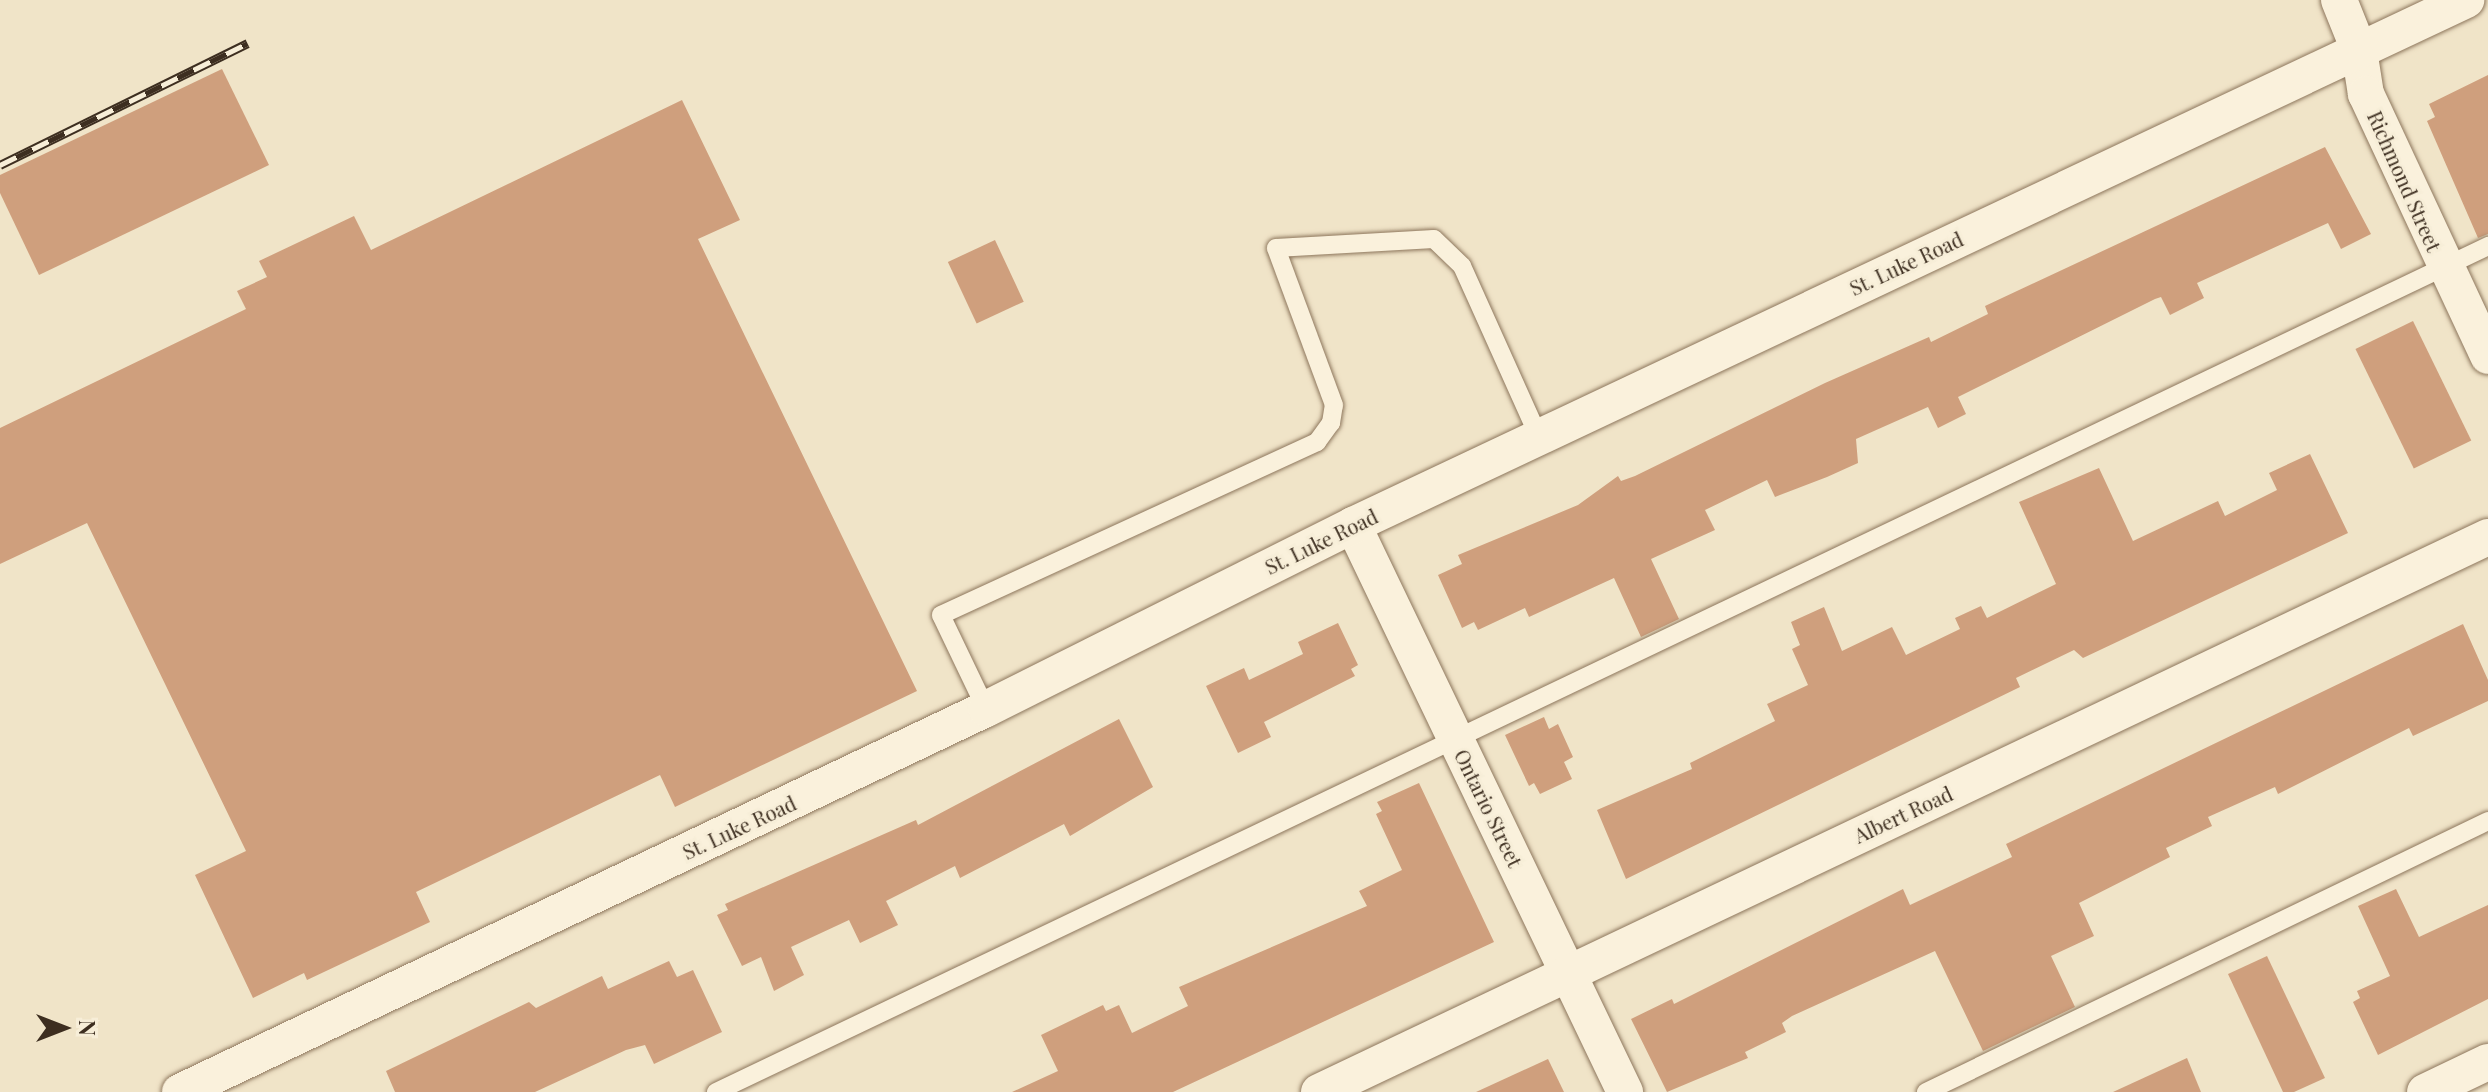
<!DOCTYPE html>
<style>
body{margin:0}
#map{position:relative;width:2488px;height:1092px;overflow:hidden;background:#f0e4c8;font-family:"Playfair Display",serif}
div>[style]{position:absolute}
.building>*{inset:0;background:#cf9f7d;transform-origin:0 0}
.roads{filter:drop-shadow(0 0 2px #8d765c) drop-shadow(0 0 2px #8d765c)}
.lane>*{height:18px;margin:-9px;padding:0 9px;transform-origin:9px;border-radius:9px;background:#faf1dc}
.street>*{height:36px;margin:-18px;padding:0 18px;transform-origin:18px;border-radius:18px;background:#faf1dc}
.rail>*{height:9px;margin-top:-4.5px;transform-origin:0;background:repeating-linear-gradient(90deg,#f7eed8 0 18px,#3d2e20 0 36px);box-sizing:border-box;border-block:2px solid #3d2e20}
span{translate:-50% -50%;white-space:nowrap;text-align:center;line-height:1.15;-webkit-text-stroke:6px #f7eed8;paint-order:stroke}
.street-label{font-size:20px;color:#3d2e20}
.north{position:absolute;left:24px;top:988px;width:80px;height:80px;-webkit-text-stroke:6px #f7eed8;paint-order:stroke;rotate:90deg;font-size:22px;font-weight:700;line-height:32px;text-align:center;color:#3d2e20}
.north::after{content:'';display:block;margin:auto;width:28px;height:36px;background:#3d2e20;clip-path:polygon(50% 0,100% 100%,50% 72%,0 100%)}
</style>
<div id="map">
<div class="building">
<div style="clip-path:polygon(222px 69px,269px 165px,39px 275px,0 193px,0 175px)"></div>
<div style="clip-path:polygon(2488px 75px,2488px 234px,2478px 238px,2427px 121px,2435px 117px,2429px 104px)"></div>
<div style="clip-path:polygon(682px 100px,740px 220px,698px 239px,917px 691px,675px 807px,660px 775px,416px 892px,430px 922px,307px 980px,304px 973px,253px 998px,195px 875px,246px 851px,87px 523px,0 564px,0 428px,246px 309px,237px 291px,267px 277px,259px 261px,354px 216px,371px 250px)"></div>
<div style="clip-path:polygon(2325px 147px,2371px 234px,2341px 249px,2328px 223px,2197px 283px,2204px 298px,2170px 315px,2161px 297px,2155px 299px,1958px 397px,1966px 414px,1938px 428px,1928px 407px,1856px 439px,1858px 463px,1827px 477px,1775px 497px,1767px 480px,1705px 510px,1715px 530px,1651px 559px,1679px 619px,1641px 637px,1614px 578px,1529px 617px,1525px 608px,1478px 630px,1474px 622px,1462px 628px,1438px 575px,1462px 564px,1458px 555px,1578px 505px,1618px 476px,1621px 481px,1635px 476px,1825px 383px,1929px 337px,1931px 342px,1988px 314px,1985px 306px)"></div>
<div style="left:995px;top:240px;width:68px;height:52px;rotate:65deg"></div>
<div style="left:2413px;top:321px;width:133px;height:64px;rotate:64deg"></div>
<div style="clip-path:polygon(2310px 454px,2348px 533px,2083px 658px,2074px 650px,2016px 678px,2020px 687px,1626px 879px,1597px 810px,1692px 769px,1690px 763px,1775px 721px,1767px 704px,1808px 685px,1792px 649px,1800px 645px,1791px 622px,1824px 607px,1842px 651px,1892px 627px,1906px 655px,1960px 629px,1955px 618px,1981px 606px,1987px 618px,2056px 584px,2019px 502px,2099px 468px,2133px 541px,2218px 501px,2225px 516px,2277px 490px,2269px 473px)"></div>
<div style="clip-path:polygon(1338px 623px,1358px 665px,1351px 669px,1355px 676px,1264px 722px,1271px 737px,1238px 753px,1206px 686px,1244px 668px,1249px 680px,1303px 654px,1298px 642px)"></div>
<div style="clip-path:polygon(2463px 624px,2488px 680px,2488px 701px,2413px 736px,2409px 728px,2278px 794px,2275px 787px,2208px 817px,2212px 826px,2166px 848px,2170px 857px,2079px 903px,2094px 936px,2051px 956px,2075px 1007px,1983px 1051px,1935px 951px,1792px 1016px,1782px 1023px,1786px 1032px,1745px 1052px,1748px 1058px,1667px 1092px,1631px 1019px,1672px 999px,1674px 1004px,1903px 889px,1910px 905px,2012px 857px,2006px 844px)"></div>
<div style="clip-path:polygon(1544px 717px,1549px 729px,1558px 724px,1573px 757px,1564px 762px,1572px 779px,1540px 794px,1534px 783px,1529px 786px,1505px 735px)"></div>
<div style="clip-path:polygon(1119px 719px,1153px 787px,1070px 836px,1064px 824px,960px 878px,955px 866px,886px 901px,898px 925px,860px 943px,849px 920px,791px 947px,804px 975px,774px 991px,761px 957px,742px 966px,717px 915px,728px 910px,725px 904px,916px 820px,918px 825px)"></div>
<div style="clip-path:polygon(1419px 783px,1494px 942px,1173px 1092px,1012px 1092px,1058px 1071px,1041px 1035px,1103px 1005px,1106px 1011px,1119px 1005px,1132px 1033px,1188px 1006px,1179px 987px,1367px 906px,1359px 891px,1402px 870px,1376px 814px,1382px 811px,1377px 802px)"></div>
<div style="clip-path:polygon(2396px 889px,2419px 937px,2488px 905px,2488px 999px,2378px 1055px,2353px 1002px,2360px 998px,2357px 991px,2390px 976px,2358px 906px)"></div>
<div style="clip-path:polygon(2267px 956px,2325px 1078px,2294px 1092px,2283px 1092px,2228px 974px)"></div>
<div style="clip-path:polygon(669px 961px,677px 977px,693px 970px,722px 1032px,654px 1064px,645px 1045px,626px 1050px,535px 1092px,395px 1092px,386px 1071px,529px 1002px,536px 1008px,602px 976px,608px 989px)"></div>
<div style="clip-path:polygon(2187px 1058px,2201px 1092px,2113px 1092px)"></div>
<div style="clip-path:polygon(1548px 1059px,1564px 1092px,1476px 1092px)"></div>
</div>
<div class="roads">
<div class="lane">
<div style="left:986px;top:709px;width:104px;rotate:-115.6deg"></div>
<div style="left:941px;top:615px;width:414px;rotate:-24.7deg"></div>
<div style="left:1317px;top:442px;width:24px;rotate:-54deg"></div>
<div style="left:1331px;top:423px;width:18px;rotate:-81deg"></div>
<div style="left:1334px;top:405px;width:167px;rotate:-110.3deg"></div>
<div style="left:1276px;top:248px;width:158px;rotate:-3.3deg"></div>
<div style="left:1434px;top:239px;width:39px;rotate:44deg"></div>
<div style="left:1462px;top:266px;width:188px;rotate:65.8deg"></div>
<div style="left:716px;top:1092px;width:1964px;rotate:-25.52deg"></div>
<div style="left:1926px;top:1092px;width:624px;rotate:-25.74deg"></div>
</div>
<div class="street">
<div style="left:2339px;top:0;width:54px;rotate:68.2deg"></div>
<div style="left:2359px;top:50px;width:45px;rotate:81deg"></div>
<div style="left:2366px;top:94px;width:289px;rotate:65deg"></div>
<div style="left:1353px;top:525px;width:629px;rotate:64.37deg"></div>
<div style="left:180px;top:1092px;width:892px;rotate:-25.42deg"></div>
<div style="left:986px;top:709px;width:411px;rotate:-26.6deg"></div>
<div style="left:1353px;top:525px;width:1231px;rotate:-25.25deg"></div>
<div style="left:1319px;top:1092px;width:1294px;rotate:-25.4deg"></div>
<div style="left:2425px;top:1092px;width:70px;rotate:-25.5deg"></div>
</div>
</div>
<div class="rail">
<div style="left:0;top:165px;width:276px;rotate:-26.2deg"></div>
</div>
<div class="street-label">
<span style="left:2405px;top:181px;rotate:66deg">Richmond Street</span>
<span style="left:1906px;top:263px;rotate:-25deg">St. Luke Road</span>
<span style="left:1321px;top:541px;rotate:-26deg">St. Luke Road</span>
<span style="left:1489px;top:808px;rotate:64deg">Ontario Street</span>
<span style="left:1903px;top:814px;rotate:-25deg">Albert Road</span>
<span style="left:739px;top:827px;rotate:-25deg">St. Luke Road</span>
</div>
<div class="north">N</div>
</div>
